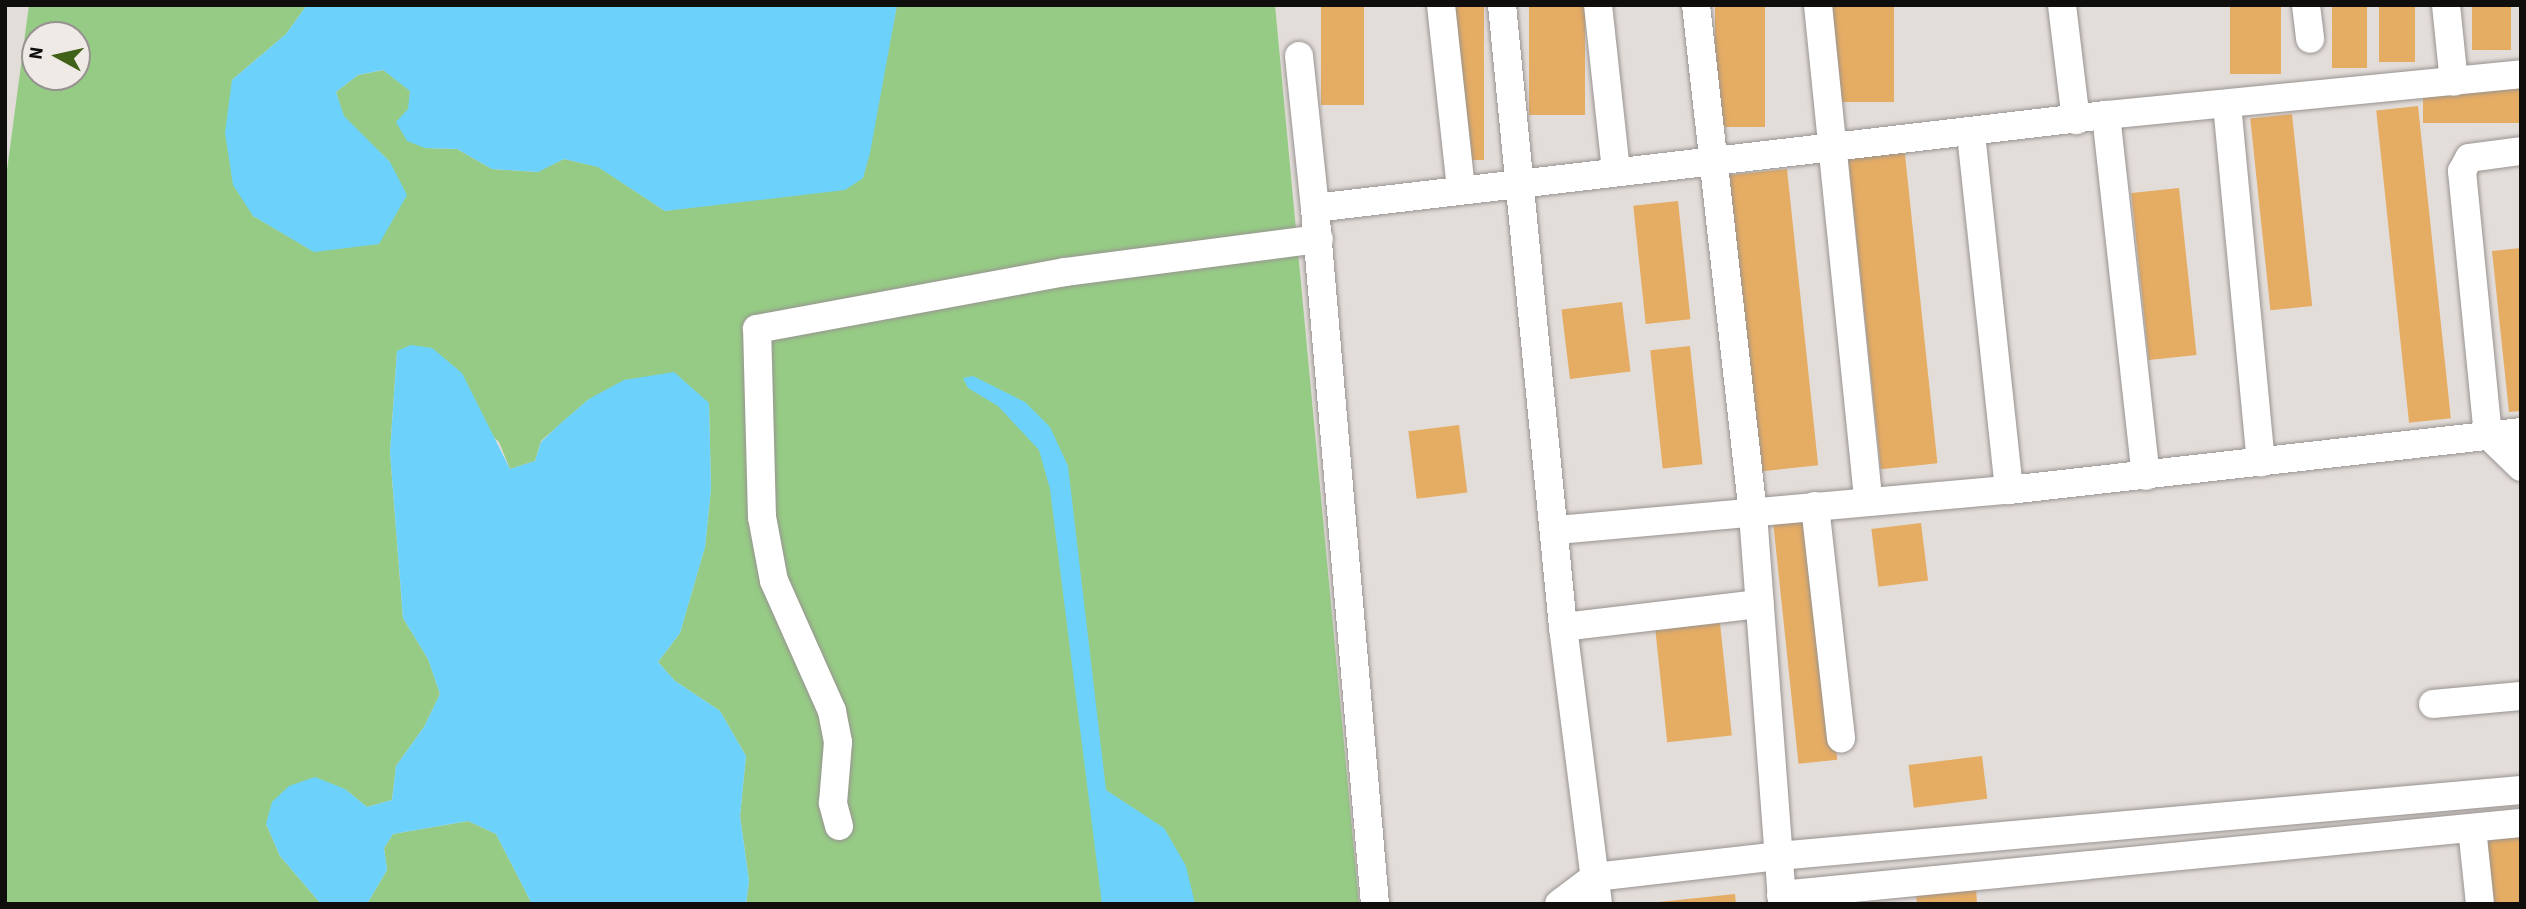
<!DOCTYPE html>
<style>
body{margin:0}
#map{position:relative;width:2526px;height:909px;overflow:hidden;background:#e3ddda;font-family:"Source Sans 3",sans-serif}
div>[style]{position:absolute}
.green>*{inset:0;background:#96cb85}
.water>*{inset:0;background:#6cd2fc}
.building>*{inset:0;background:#e5ac64;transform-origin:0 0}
.roads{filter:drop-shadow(0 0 2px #989390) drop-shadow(0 0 2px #989390)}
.minor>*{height:28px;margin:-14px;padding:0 14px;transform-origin:14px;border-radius:14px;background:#fff}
span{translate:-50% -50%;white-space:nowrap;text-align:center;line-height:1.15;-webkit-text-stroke:7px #f0eae7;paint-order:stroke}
.frame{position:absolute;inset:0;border:7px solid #100e0d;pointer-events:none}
.north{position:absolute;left:21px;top:21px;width:70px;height:70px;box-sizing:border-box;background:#f0eae7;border:2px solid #969290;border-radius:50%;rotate:278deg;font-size:19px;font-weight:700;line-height:28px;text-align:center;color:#100e0d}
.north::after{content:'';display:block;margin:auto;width:24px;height:32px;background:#406118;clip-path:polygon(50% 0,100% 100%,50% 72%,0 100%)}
</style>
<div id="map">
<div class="green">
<div style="clip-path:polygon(evenodd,29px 5px,307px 5px,286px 34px,232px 80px,253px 216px,315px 252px,390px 162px,343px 116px,336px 92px,358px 75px,384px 70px,410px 91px,409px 109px,425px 148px,457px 149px,492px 169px,537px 172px,564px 159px,599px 167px,665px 211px,863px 178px,897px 5px,1275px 5px,1359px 904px,746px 904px,749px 881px,740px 816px,746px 756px,720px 711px,675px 681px,658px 662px,680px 633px,705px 547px,711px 489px,709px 403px,589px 399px,541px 441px,535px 461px,510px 469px,499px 442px,397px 351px,390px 452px,403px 618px,428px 659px,440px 694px,424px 727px,396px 766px,392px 800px,367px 807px,345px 789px,266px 824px,280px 856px,321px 904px,5px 904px,5px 185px,29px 5px,35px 35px,77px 35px,77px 77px,35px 77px,35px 35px)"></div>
<div style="clip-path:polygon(468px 821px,496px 834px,532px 904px,367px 904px,387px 870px,384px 848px,393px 834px)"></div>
</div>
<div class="water">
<div style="clip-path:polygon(307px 5px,897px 5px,870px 153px,863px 178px,845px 190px,665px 211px,598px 167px,564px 159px,538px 172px,492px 169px,457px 149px,425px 148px,407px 141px,396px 122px,408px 109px,410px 91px,383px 70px,358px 75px,336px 92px,344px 116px,390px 162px,407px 195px,379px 244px,314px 252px,253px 216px,233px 185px,225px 133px,232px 80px,286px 34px)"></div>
<div style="clip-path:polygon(411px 345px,432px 348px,462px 373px,510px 469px,535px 461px,541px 442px,561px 423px,589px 399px,624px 380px,674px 372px,709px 403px,711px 489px,705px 547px,680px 633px,658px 662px,675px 681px,720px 711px,746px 756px,740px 816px,749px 881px,746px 904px,532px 904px,496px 834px,468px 821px,393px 834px,384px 848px,387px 870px,367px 904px,321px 904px,280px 856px,266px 824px,272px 802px,289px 786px,315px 777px,345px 789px,367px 807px,392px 800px,396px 766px,424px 727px,440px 694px,428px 659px,403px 618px,390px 452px,397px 351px)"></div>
<div style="clip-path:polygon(973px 376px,1025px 402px,1050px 427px,1068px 466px,1106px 790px,1164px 828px,1186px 866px,1195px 904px,1102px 904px,1050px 489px,1039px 450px,998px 406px,968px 388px,963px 378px)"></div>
</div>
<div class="building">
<div style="left:1321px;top:5px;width:43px;height:100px"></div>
<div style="left:1450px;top:5px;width:34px;height:155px"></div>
<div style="left:1529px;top:5px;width:56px;height:110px"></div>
<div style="left:1715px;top:5px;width:50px;height:122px"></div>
<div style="left:1833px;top:5px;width:61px;height:97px"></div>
<div style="left:2230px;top:5px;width:51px;height:69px"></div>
<div style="left:2332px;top:5px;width:35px;height:63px"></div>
<div style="left:2379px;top:5px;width:36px;height:57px"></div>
<div style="left:2472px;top:5px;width:39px;height:45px"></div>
<div style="left:2521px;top:84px;width:39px;height:98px;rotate:90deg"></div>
<div style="left:2418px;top:106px;width:314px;height:42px;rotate:84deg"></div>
<div style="left:2292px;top:114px;width:193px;height:42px;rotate:84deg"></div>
<div style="left:1904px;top:145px;width:320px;height:57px;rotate:84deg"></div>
<div style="left:1787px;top:169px;width:298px;height:59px;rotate:84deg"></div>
<div style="left:2179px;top:188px;width:168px;height:48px;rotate:84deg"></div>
<div style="left:1678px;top:201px;width:119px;height:45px;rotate:84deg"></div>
<div style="clip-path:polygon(2521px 248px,2521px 411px,2509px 412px,2492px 251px)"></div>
<div style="left:1622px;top:302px;width:70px;height:61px;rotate:83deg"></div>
<div style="left:1690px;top:346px;width:119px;height:40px;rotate:84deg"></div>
<div style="left:1459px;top:425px;width:68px;height:51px;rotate:83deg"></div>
<div style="left:1812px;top:519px;width:242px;height:39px;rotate:84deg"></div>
<div style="left:1921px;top:523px;width:58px;height:50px;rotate:83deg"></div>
<div style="left:1720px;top:623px;width:113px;height:65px;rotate:84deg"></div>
<div style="left:1982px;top:756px;width:43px;height:74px;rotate:83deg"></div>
<div style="clip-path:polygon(2479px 834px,2521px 835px,2521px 904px,2487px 904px)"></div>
<div style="clip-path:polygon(1976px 888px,1977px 904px,1917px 904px,1916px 894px)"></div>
<div style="clip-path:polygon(1735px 894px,1736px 904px,1659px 904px,1659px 902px)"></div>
</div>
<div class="roads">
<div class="minor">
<div style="left:1441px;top:5px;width:186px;rotate:83.8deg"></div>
<div style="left:1502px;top:5px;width:625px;rotate:84.4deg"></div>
<div style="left:1563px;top:627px;width:279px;rotate:82.8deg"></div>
<div style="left:1598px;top:5px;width:167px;rotate:83.8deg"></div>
<div style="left:1696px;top:5px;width:512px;rotate:83.61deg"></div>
<div style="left:1753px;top:514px;width:391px;rotate:85.7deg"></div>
<div style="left:1818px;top:5px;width:498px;rotate:84.2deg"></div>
<div style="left:2062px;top:5px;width:116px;rotate:83.1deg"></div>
<div style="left:2306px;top:5px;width:34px;rotate:83deg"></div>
<div style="left:2446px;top:5px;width:77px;rotate:84.1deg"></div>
<div style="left:1299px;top:56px;width:153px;rotate:84deg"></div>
<div style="left:2227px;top:104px;width:360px;rotate:84.6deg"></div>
<div style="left:2106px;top:115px;width:363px;rotate:83.7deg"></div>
<div style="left:1971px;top:134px;width:358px;rotate:83.9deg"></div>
<div style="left:2521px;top:151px;width:52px;rotate:172.3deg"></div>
<div style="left:2469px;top:158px;width:15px;rotate:118deg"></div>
<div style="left:2462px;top:171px;width:265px;rotate:84.4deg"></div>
<div style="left:2488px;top:435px;width:46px;rotate:44.1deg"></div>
<div style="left:1815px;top:506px;width:234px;rotate:83.6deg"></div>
<div style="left:1557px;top:530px;width:454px;rotate:-5.1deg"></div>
<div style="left:2009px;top:490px;width:515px;rotate:-6.46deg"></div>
<div style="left:1563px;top:627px;width:198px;rotate:-6.7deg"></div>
<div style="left:2433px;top:704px;width:88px;rotate:-5.2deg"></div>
<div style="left:839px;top:826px;width:24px;rotate:-105deg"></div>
<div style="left:833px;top:803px;width:61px;rotate:-85.3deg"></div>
<div style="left:838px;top:742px;width:32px;rotate:-101deg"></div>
<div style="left:832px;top:711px;width:142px;rotate:-114deg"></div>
<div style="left:774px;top:581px;width:65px;rotate:-100.6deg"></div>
<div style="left:762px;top:517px;width:188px;rotate:-91.5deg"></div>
<div style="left:757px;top:329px;width:313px;rotate:-10.5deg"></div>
<div style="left:1065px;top:272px;width:256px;rotate:-7.4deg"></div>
<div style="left:2472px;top:828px;width:76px;rotate:84deg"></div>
<div style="left:1781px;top:895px;width:743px;rotate:-5.56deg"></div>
<div style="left:1375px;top:904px;width:699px;rotate:-94.93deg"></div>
<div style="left:1315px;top:208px;width:796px;rotate:-6.71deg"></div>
<div style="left:2106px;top:115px;width:417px;rotate:-5.6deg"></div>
<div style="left:1559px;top:904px;width:45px;rotate:-36.9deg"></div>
<div style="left:1595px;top:877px;width:184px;rotate:-6.5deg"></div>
<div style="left:1778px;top:856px;width:746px;rotate:-5.08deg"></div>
</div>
</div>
<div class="frame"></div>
<div class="north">N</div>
</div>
